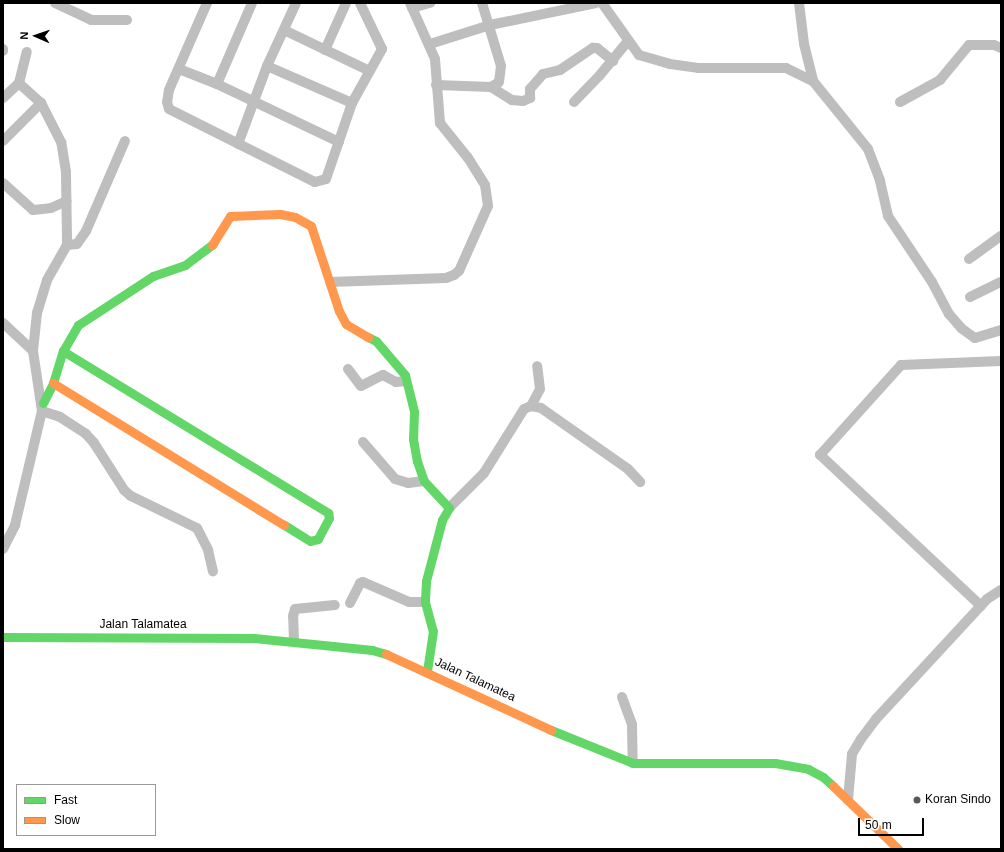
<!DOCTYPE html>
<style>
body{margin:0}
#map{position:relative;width:1004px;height:852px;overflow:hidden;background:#fff;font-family:Helvetica,sans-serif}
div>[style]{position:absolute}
.street>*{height:10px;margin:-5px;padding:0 5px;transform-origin:5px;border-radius:5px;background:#bebebe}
.fast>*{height:9px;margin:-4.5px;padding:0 4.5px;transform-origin:4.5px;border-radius:4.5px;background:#63d668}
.slow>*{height:9px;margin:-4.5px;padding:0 4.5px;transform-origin:4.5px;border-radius:4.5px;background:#ff974d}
.dots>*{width:11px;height:11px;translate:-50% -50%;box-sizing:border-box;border:2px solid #fff;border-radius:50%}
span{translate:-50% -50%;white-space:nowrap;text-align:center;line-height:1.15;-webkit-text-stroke:3px #fff;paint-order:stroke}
.street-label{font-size:12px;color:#000}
.poi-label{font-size:12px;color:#000}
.left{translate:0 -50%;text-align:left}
.frame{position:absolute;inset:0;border:4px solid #000;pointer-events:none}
.legend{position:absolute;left:16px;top:784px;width:140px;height:52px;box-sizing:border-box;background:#fff;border:1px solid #999;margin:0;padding:5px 7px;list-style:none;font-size:12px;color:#000}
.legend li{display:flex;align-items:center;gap:8px;height:20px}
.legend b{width:20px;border:1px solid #999}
.north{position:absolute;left:16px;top:16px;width:40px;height:40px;-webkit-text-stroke:3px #fff;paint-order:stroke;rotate:272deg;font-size:11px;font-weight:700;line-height:16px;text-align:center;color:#000}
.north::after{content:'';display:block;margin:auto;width:14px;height:18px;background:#000;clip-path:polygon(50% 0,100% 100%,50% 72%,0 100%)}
.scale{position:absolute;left:858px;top:818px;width:66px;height:18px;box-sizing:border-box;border:2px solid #000;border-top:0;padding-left:5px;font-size:12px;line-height:14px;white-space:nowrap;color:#000;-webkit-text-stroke:3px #fff;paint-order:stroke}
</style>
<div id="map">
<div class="street">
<div style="left:55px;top:3px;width:40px;rotate:25deg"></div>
<div style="left:91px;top:20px;width:36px"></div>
<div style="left:207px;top:3px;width:95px;rotate:113.6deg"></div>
<div style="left:169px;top:90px;width:12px;rotate:99deg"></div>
<div style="left:167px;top:102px;width:7px;rotate:74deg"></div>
<div style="left:169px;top:109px;width:163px;rotate:26.6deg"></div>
<div style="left:315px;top:182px;width:11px;rotate:-15deg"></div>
<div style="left:326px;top:179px;width:80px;rotate:-71.1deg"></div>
<div style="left:352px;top:103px;width:62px;rotate:-60.9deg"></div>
<div style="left:382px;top:49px;width:51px;rotate:-115.6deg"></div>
<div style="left:602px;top:3px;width:64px;rotate:54.6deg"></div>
<div style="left:639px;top:55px;width:32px;rotate:16deg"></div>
<div style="left:670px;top:64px;width:28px;rotate:8deg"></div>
<div style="left:698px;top:68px;width:88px"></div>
<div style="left:786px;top:68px;width:30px;rotate:26deg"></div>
<div style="left:813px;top:81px;width:87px;rotate:51deg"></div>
<div style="left:868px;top:149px;width:34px;rotate:69deg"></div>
<div style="left:880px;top:181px;width:36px;rotate:77deg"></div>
<div style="left:888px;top:216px;width:79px;rotate:56.3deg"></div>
<div style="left:932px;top:282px;width:36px;rotate:62deg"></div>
<div style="left:949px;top:314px;width:18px;rotate:49deg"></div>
<div style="left:961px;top:328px;width:17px;rotate:36deg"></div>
<div style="left:975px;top:338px;width:27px;rotate:-17deg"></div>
<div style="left:799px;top:3px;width:41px;rotate:83deg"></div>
<div style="left:804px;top:44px;width:38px;rotate:76deg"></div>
<div style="left:412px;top:8px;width:19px;rotate:-16deg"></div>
<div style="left:284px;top:30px;width:95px;rotate:25.5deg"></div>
<div style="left:430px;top:44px;width:63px;rotate:-17.6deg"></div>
<div style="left:490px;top:25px;width:108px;rotate:-11.7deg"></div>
<div style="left:3px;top:49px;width:2px;rotate:90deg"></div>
<div style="left:325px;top:50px;width:51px;rotate:-65.9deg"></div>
<div style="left:267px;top:66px;width:93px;rotate:23.5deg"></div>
<div style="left:179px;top:69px;width:41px;rotate:21.5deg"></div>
<div style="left:217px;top:84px;width:135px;rotate:25.4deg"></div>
<div style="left:217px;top:84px;width:88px;rotate:-66.6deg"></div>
<div style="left:436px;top:85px;width:55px;rotate:2.1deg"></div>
<div style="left:491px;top:87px;width:9px;rotate:-32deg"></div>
<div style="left:499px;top:82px;width:16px;rotate:-83deg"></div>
<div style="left:501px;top:66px;width:66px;rotate:-106.8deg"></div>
<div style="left:491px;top:87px;width:25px;rotate:32deg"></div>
<div style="left:512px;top:100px;width:11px;rotate:5deg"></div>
<div style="left:523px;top:101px;width:8px;rotate:-23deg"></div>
<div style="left:530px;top:98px;width:9px;rotate:-90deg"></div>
<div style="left:530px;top:89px;width:20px;rotate:-49deg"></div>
<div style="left:543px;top:74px;width:17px;rotate:-13deg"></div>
<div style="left:560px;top:70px;width:40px;rotate:-34deg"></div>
<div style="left:593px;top:48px;width:4px"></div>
<div style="left:597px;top:48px;width:21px;rotate:39deg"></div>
<div style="left:3px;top:98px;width:22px;rotate:-43deg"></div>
<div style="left:574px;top:102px;width:37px;rotate:-46deg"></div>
<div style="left:600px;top:75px;width:44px;rotate:-50.5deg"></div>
<div style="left:900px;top:102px;width:46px;rotate:-28.8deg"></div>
<div style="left:940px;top:80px;width:45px;rotate:-50.4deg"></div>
<div style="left:969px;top:45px;width:25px"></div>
<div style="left:994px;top:45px;width:8px;rotate:23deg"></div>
<div style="left:3px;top:141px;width:54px;rotate:-45deg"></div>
<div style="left:238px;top:144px;width:83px;rotate:-69.6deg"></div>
<div style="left:267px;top:66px;width:69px;rotate:-65.3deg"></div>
<div style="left:3px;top:183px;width:40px;rotate:42deg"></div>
<div style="left:33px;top:210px;width:18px;rotate:-6deg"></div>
<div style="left:51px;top:208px;width:17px;rotate:-24deg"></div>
<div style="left:67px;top:245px;width:10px;rotate:-6deg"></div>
<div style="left:77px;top:244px;width:16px;rotate:-55deg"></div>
<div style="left:86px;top:231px;width:98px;rotate:-66.6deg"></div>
<div style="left:969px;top:259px;width:39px;rotate:-36deg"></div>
<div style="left:330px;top:282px;width:116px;rotate:-2deg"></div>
<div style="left:446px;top:278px;width:9px;rotate:-21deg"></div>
<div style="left:454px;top:275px;width:6px;rotate:-39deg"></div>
<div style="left:459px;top:271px;width:71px;rotate:-66deg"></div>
<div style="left:488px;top:206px;width:21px;rotate:-98deg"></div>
<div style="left:485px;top:185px;width:32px;rotate:-122deg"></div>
<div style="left:468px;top:158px;width:45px;rotate:-128.7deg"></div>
<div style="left:440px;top:123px;width:64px;rotate:-94.5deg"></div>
<div style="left:435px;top:59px;width:61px;rotate:-114.1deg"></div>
<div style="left:970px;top:297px;width:34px;rotate:-26deg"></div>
<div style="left:3px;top:323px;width:41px;rotate:43deg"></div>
<div style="left:348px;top:369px;width:21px;rotate:53deg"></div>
<div style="left:361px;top:386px;width:25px;rotate:-27deg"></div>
<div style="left:383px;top:375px;width:15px;rotate:28deg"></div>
<div style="left:396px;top:382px;width:10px;rotate:-6deg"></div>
<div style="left:531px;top:406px;width:19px;rotate:-62deg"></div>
<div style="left:540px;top:389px;width:23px;rotate:-97deg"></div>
<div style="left:42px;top:411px;width:19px;rotate:18deg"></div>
<div style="left:60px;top:417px;width:31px;rotate:33deg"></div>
<div style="left:86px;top:434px;width:12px;rotate:48deg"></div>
<div style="left:94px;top:443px;width:56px;rotate:57.4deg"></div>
<div style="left:124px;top:490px;width:9px;rotate:41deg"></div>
<div style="left:131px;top:496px;width:73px;rotate:25.9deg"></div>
<div style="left:197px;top:528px;width:25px;rotate:63deg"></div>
<div style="left:208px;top:550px;width:22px;rotate:77deg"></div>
<div style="left:363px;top:442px;width:49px;rotate:49.1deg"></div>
<div style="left:395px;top:479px;width:14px;rotate:17deg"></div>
<div style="left:408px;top:483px;width:16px;rotate:-7deg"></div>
<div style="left:449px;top:508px;width:49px;rotate:-45deg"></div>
<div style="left:484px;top:473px;width:75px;rotate:-58deg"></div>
<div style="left:524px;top:409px;width:8px;rotate:-23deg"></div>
<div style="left:531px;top:406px;width:10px;rotate:11deg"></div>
<div style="left:541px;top:408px;width:106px;rotate:35deg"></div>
<div style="left:628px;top:469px;width:18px;rotate:47deg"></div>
<div style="left:3px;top:549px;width:27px;rotate:-63deg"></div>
<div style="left:15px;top:525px;width:117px;rotate:-76.7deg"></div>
<div style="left:42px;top:411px;width:61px;rotate:-98.5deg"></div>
<div style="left:33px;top:351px;width:38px;rotate:-84deg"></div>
<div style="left:37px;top:313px;width:34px;rotate:-73deg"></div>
<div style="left:47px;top:280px;width:40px;rotate:-60.3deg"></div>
<div style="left:67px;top:245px;width:6px;rotate:-90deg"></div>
<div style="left:67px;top:239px;width:67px;rotate:-90.9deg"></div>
<div style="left:66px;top:172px;width:30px;rotate:-99deg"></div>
<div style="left:61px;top:142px;width:44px;rotate:-117.1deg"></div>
<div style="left:41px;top:103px;width:30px;rotate:-138deg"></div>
<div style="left:19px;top:83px;width:32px;rotate:-76deg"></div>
<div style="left:350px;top:603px;width:22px;rotate:-63deg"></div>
<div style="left:360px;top:583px;width:3px;rotate:-18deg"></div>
<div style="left:363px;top:582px;width:50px;rotate:23.5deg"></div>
<div style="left:409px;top:602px;width:16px"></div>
<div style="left:981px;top:606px;width:221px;rotate:-136.8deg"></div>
<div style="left:820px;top:455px;width:121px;rotate:-48deg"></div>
<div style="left:901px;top:365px;width:100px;rotate:-2.3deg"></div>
<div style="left:294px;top:641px;width:25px;rotate:-92deg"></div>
<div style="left:293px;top:616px;width:7px;rotate:-74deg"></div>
<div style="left:295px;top:609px;width:40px;rotate:-5.7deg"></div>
<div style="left:622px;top:697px;width:29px;rotate:70deg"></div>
<div style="left:632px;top:724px;width:39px;rotate:89deg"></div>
<div style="left:848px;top:800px;width:46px;rotate:-85deg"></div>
<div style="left:852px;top:754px;width:17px;rotate:-59deg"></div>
<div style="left:861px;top:739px;width:25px;rotate:-53deg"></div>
<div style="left:876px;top:719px;width:163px;rotate:-47.2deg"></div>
<div style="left:987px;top:599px;width:17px;rotate:-33deg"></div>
</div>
<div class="fast">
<div style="left:368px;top:337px;width:9px;rotate:27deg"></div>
<div style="left:376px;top:341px;width:45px;rotate:49.5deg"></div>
<div style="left:405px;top:375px;width:38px;rotate:76deg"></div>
<div style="left:414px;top:412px;width:27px;rotate:92deg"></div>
<div style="left:413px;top:439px;width:22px;rotate:80deg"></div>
<div style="left:417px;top:461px;width:21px;rotate:71deg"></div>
<div style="left:424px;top:481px;width:37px;rotate:47deg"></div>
<div style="left:449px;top:508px;width:14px;rotate:120deg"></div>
<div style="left:442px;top:520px;width:63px;rotate:104.7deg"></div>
<div style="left:426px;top:581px;width:21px;rotate:93deg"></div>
<div style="left:425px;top:602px;width:30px;rotate:75deg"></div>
<div style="left:433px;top:631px;width:40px;rotate:98.5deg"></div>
<div style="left:63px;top:351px;width:311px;rotate:31.4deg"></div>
<div style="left:328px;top:513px;width:5px;rotate:79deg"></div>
<div style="left:329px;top:518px;width:24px;rotate:118deg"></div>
<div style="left:318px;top:539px;width:8px;rotate:166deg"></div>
<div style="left:310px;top:541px;width:31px;rotate:-148deg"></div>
<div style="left:43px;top:403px;width:22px;rotate:-63deg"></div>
<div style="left:53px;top:383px;width:34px;rotate:-73deg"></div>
<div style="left:63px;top:351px;width:30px;rotate:-60deg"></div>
<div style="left:78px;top:325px;width:90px;rotate:-33.2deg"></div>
<div style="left:153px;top:276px;width:34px;rotate:-19deg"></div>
<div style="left:185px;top:265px;width:34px;rotate:-37deg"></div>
<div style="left:3px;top:637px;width:251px;rotate:0.2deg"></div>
<div style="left:254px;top:638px;width:119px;rotate:5.8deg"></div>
<div style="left:372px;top:650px;width:15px;rotate:16deg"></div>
<div style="left:551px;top:730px;width:88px;rotate:21.9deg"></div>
<div style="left:633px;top:763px;width:142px"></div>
<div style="left:775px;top:763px;width:34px;rotate:10deg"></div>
<div style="left:808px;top:769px;width:17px;rotate:28deg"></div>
<div style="left:823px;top:777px;width:13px;rotate:42deg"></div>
</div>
<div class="slow">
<div style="left:212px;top:245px;width:34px;rotate:-58deg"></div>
<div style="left:230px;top:216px;width:50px;rotate:-2.3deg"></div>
<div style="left:280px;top:214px;width:15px;rotate:11deg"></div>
<div style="left:295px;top:217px;width:18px;rotate:29deg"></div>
<div style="left:311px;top:226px;width:89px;rotate:71.8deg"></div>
<div style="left:339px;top:311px;width:15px;rotate:62deg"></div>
<div style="left:346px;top:324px;width:26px;rotate:31deg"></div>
<div style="left:53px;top:383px;width:271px;rotate:31.6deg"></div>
<div style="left:386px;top:654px;width:182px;rotate:24.7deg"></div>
<div style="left:833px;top:786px;width:91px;rotate:44.1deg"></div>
</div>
<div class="dots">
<div style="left:917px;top:800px;background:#595959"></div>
</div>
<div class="street-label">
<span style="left:143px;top:625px">Jalan Talamatea</span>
<span style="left:475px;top:680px;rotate:25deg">Jalan Talamatea</span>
</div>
<div class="poi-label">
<span class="left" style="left:925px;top:800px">Koran Sindo</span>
</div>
<div class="frame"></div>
<ul class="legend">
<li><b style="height:5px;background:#63d668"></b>Fast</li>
<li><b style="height:5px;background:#ff974d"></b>Slow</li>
</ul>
<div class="north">N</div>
<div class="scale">50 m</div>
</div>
